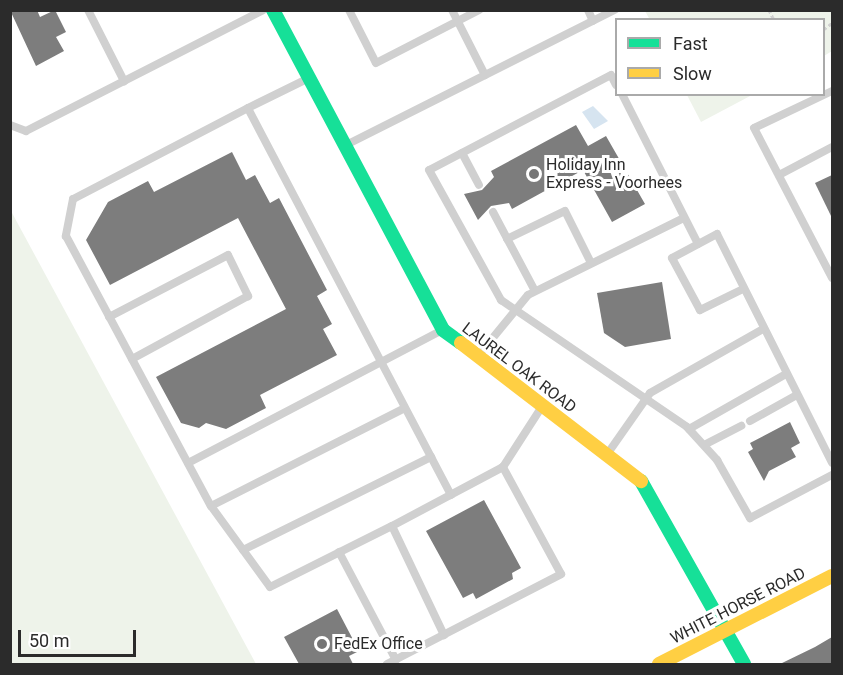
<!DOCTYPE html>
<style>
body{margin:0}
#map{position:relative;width:843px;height:675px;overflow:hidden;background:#fff;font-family:Roboto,sans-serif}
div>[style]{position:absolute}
.green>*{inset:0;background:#eef3ea}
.water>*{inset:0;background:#d6e4f0}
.building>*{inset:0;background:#7d7d7d}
.path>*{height:3px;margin-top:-1.5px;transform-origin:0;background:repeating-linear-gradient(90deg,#d0d0d0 0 3px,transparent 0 6px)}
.lane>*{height:8px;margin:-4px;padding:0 4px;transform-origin:4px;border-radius:4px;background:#d0d0d0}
.fast>*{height:14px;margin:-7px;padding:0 7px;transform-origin:7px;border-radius:7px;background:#16e098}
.slow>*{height:14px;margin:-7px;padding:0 7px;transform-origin:7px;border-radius:7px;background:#ffcf43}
.dots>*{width:16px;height:16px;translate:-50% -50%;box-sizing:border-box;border:3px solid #fff;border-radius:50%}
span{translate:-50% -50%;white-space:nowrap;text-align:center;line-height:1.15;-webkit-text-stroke:6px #fff;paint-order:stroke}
.poi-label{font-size:16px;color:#2b2b2b}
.left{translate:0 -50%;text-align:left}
.street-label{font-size:16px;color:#2b2b2b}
.frame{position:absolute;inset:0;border:12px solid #2b2b2b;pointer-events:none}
.legend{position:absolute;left:615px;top:18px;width:210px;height:78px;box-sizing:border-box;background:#fff;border:2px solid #aaa;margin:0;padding:8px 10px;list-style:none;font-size:18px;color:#2b2b2b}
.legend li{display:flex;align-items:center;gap:12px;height:30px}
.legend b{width:30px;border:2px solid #aaa}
.scale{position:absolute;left:18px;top:630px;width:118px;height:27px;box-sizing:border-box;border:3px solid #2b2b2b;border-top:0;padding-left:8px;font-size:18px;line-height:21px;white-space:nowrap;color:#2b2b2b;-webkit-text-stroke:4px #fff;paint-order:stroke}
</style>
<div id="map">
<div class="green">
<div style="clip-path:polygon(645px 11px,832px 11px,832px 51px,824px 56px,824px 20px,650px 20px)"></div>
<div style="clip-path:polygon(687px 95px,752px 95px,701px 122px)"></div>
<div style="clip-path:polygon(10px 211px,11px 211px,256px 664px,11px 664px)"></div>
</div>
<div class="water">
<div style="clip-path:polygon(593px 106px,608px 121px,594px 129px,582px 112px)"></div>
</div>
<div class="building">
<div style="clip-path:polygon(10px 10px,37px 10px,40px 17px,55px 10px,66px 32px,56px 37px,64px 51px,36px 66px)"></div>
<div style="clip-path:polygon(576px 125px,588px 146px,606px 136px,645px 204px,612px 222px,583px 170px,512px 209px,509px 203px,491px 206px,478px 220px,464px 194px,482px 190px,494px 177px,491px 171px)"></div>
<div style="clip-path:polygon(232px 152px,246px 180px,255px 175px,270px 203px,279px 198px,327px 290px,317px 296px,332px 324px,323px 329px,337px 355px,260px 395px,266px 408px,226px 429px,206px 423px,199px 428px,181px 423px,156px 377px,286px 309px,238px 218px,110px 285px,86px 240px,108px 202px,148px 181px,154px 192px)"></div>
<div style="clip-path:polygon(832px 175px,832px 218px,815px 183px)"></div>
<div style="clip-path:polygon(662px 282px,671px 339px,625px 347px,604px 333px,597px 293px)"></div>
<div style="clip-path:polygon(790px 422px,800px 443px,791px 448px,796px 457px,769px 471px,764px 481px,748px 452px,753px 449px,750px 443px)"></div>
<div style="clip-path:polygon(484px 500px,521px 568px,512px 573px,513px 579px,476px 599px,473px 593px,463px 598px,426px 531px)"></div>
<div style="clip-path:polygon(337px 609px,359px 651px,349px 656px,353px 664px,299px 664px,284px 637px)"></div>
<div style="clip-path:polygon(832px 637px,832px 664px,780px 664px,815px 647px)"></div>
</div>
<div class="path">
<div style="left:769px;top:10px;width:11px;rotate:63deg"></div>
<div style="left:824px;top:29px;width:10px;rotate:-37deg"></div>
</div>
<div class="lane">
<div style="left:88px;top:10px;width:80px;rotate:63.1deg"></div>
<div style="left:349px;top:10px;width:59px;rotate:63deg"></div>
<div style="left:376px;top:63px;width:116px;rotate:-27.2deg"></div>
<div style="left:452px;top:10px;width:73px;rotate:63.1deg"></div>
<div style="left:588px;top:10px;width:12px;rotate:66deg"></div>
<div style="left:616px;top:85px;width:11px;rotate:-117deg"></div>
<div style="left:611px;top:75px;width:205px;rotate:152.4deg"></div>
<div style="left:429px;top:170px;width:149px;rotate:61deg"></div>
<div style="left:501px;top:300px;width:225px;rotate:34.3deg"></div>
<div style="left:687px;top:427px;width:45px;rotate:47.7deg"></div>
<div style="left:717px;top:460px;width:67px;rotate:60.4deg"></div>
<div style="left:750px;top:518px;width:93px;rotate:-27.7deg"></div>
<div style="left:832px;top:91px;width:86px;rotate:154.6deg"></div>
<div style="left:754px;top:128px;width:169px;rotate:62.5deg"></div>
<div style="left:622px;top:94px;width:168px;rotate:63.1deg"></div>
<div style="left:248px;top:108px;width:66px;rotate:-26.2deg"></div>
<div style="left:10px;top:125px;width:17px;rotate:21deg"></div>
<div style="left:26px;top:131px;width:266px;rotate:-27deg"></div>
<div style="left:346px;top:145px;width:301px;rotate:-26.7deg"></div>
<div style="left:462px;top:153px;width:36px;rotate:62deg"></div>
<div style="left:779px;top:175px;width:60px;rotate:-27.8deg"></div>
<div style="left:493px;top:212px;width:89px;rotate:62deg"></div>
<div style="left:507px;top:239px;width:64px;rotate:-25.8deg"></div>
<div style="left:565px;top:211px;width:58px;rotate:63.4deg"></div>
<div style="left:743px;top:289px;width:48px;rotate:154deg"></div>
<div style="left:700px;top:310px;width:59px;rotate:-118.3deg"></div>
<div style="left:672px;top:258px;width:51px;rotate:-28.1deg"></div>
<div style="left:717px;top:234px;width:256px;rotate:63.3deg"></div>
<div style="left:109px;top:317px;width:134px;rotate:-27.5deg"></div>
<div style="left:228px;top:255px;width:46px;rotate:64deg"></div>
<div style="left:248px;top:296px;width:132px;rotate:151.5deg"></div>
<div style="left:478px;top:356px;width:79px;rotate:-50.7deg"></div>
<div style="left:528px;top:295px;width:174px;rotate:-26.3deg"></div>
<div style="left:750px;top:421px;width:54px;rotate:-29deg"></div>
<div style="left:689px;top:429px;width:112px;rotate:-29.6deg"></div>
<div style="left:704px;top:445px;width:42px;rotate:-27.2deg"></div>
<div style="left:608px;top:453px;width:73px;rotate:-55deg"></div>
<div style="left:650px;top:393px;width:130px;rotate:-29.5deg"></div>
<div style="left:188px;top:463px;width:287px;rotate:-27.6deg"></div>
<div style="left:451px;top:495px;width:437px;rotate:-117.7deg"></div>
<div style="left:248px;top:108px;width:197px;rotate:152.5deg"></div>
<div style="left:73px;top:199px;width:38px;rotate:101deg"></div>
<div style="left:66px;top:236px;width:306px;rotate:61.8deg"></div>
<div style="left:211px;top:506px;width:100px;rotate:53.9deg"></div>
<div style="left:270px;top:587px;width:136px;rotate:-26.6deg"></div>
<div style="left:392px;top:526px;width:126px;rotate:-28deg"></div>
<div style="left:503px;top:467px;width:70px;rotate:-57.2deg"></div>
<div style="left:211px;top:506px;width:217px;rotate:-26.8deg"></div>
<div style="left:392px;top:526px;width:121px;rotate:64.5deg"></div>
<div style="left:243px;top:550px;width:210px;rotate:-26.3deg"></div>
<div style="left:339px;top:552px;width:122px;rotate:62.2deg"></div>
<div style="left:387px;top:664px;width:196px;rotate:-27.3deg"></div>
<div style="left:561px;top:574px;width:122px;rotate:-118.5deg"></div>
</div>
<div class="fast">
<div style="left:273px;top:10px;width:362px;rotate:62deg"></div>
<div style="left:443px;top:330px;width:22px;rotate:36deg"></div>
<div style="left:641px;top:481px;width:210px;rotate:60.6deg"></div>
</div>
<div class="slow">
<div style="left:461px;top:343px;width:227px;rotate:37.5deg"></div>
<div style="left:659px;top:664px;width:194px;rotate:-27deg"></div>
</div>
<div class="dots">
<div style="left:534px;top:174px;background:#757575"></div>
<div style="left:322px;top:644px;background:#757575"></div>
</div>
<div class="poi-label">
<span class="left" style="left:546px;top:174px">Holiday Inn<br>Express - Voorhees</span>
<span class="left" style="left:334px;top:644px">FedEx Office</span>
</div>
<div class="street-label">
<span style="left:519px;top:368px;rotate:37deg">LAUREL OAK ROAD</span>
<span style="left:738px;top:606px;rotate:-27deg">WHITE HORSE ROAD</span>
</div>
<div class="frame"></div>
<ul class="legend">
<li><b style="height:8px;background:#16e098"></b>Fast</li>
<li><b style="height:8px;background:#ffcf43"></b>Slow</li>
</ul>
<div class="scale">50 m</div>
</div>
